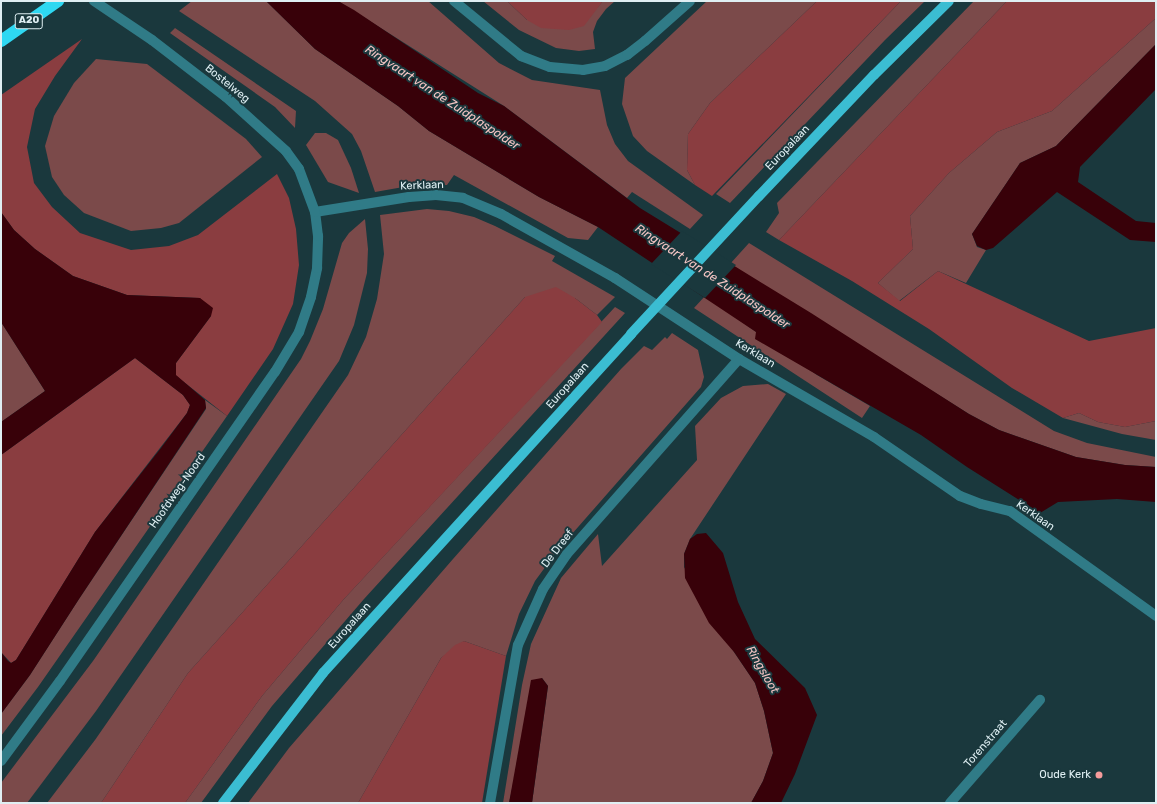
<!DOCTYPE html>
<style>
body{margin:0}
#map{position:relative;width:1157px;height:804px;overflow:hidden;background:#1a383d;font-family:Rubik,sans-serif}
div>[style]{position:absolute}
.green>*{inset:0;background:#7b4a4a}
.forest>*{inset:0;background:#8a3d40}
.water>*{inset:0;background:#380109}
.pier>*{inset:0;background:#1a383d}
.minor>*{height:10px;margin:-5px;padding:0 5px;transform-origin:5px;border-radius:5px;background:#307b87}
.major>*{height:10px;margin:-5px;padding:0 5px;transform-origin:5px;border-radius:5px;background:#3bbdd2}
.highway>*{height:12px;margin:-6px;padding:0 6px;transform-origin:6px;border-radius:6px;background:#2ed8f2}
.major-bridge>*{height:10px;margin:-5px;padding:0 5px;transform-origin:5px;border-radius:5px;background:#3bbdd2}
.dots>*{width:11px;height:11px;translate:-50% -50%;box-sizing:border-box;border:2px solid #1a383d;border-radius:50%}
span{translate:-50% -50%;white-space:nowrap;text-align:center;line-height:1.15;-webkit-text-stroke:4px #1a383d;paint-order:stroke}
.shield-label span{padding:1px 3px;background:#1a383d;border:1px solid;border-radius:3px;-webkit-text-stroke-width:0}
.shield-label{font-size:10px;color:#dfeff3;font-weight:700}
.street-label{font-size:11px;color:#dfeff3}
.poi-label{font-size:11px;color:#dfeff3}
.right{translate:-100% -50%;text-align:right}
.water-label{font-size:12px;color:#f5c5c4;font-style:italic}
.frame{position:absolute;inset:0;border:2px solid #dfeff3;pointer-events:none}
</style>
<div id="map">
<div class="green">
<div style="clip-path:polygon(192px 1px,266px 1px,315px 49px,398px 106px,429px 131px,539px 197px,598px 227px,588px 240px,568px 238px,454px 175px,447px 185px,409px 186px,375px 192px,361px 151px,352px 134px,315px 101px,179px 11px)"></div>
<div style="clip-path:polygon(338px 1px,428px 1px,499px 63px,532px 80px,600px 90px,607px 125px,615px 144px,628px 161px,703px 215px,690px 229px,632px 192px,627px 198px,504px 106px)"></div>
<div style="clip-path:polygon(483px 1px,507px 1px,527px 20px,596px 9px,603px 1px,615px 1px,606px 9px,597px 21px,593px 32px,595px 49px,579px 51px,556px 48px,519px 30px)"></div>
<div style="clip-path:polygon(707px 1px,817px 1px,710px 103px,688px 134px,687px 170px,695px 185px,647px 151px,633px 136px,622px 104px,625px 78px)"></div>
<div style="clip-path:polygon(901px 1px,925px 1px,885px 40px,730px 203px,716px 194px)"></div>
<div style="clip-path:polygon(974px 1px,1007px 1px,779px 240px,766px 232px,779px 213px,777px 203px)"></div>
<div style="clip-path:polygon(1156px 18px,1156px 44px,1056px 146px,1020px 163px,972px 234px,977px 247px,986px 250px,966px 283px,938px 271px,899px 301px,878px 283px,913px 249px,910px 216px,949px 173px,997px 132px,1052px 111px)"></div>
<div style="clip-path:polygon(175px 28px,296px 111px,295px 128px,275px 107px,170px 33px)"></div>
<div style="clip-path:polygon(96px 59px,147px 64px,246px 139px,262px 157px,179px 223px,161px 228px,131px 231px,84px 213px,64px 195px,52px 177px,45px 146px,54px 116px,74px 83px)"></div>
<div style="clip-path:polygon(315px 133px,326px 133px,338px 140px,351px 168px,359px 193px,328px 182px,306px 145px)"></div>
<div style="clip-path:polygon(427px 209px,449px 211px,474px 217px,495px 226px,555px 256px,552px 261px,615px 297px,597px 315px,575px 298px,525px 297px,188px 673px,101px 803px,47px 803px,95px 740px,348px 375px,366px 337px,377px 299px,384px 254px,380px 215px)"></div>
<div style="clip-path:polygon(365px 219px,368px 249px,367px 273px,354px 325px,339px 361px,96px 711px,27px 803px,1px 803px,1px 783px,93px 661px,301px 359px,310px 341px,323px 309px,342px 243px,349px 233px)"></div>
<div style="clip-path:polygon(749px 243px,1054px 431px,1087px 443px,1156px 457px,1156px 467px,1125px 465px,1076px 457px,999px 430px,969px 414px,730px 264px)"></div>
<div style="clip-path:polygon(705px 296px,817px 375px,870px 406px,862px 418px,694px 308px)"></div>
<div style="clip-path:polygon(615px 307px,625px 313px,364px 599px,272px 706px,201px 803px,185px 803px,262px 696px,344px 599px)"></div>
<div style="clip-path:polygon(1px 322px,45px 391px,1px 422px)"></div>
<div style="clip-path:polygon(672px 333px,698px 350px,704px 377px,701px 387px,557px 551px,535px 581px,519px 614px,506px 656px,464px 641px,441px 658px,358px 803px,248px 803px,289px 748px,453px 559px,621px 369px,644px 346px,652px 350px,665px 337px,667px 339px)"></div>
<div style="clip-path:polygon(768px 384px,786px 394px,690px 539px,684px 554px,684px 567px,734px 652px,755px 683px,764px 711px,773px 753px,763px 781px,751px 803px,532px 803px,548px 686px,542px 678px,518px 761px,509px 803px,503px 803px,522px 685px,531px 644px,561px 578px,598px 534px,602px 566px,697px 460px,695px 426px,721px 398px,743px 386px)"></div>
<div style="clip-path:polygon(205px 400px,227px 416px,38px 687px,1px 736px,1px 714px,30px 675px,79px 599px,206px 409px)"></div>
<div style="clip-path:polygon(1079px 413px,1098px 422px,1125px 427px,1156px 421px,1156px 440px,1122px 434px,1063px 418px)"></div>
</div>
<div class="forest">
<div style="clip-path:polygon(507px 1px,603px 1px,584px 26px,569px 30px,541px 28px,527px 20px)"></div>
<div style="clip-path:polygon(817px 1px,901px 1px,712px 196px,695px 185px,687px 170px,688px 134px,710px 103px)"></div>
<div style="clip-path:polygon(1007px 1px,1156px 1px,1156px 18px,1052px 111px,997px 132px,949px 173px,910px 216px,913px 249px,878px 283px,900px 301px,938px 271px,1089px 341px,1156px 328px,1156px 421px,1125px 427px,1098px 422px,1079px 413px,1063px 418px,1012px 388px,929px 329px,852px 281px,779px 240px)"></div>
<div style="clip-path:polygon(82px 39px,55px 76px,35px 109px,27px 147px,34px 183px,52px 207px,80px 233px,131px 250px,169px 246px,198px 235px,277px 174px,289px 198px,296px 229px,299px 265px,293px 304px,273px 349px,227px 416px,175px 375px,176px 363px,211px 316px,200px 298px,127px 295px,73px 276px,35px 249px,14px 230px,1px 212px,1px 95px)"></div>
<div style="clip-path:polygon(556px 287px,575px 298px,597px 315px,602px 322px,344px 599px,262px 696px,185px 803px,101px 803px,188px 673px,525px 297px)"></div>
<div style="clip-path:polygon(135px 358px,183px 395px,190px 405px,187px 413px,95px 532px,16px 660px,11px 663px,1px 652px,1px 455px)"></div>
<div style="clip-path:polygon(464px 641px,506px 656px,482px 803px,358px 803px,441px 658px,455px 645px)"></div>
</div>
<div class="water">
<div style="clip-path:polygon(266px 1px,338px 1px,354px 10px,478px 93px,504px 106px,640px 208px,811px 313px,969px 414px,999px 430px,1076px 457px,1125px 465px,1156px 467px,1156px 502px,1117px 499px,1058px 502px,1040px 513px,967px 467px,921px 435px,755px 339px,756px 332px,598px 227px,539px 197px,429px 131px,398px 106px,315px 49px)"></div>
<div style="clip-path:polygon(1156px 44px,1156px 89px,1080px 167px,1078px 182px,1136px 221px,1156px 223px,1156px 242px,1130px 240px,1057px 192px,993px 248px,986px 250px,977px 246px,972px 234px,1020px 163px,1056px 146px)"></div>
<div style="clip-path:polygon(1px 212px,14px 230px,35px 249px,73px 276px,127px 295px,200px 298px,213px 308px,211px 316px,176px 363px,176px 375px,205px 400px,206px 408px,79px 599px,30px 675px,1px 714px,1px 652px,8px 661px,11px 663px,16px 660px,95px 532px,161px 448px,187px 413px,190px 405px,183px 395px,135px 358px,1px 455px,1px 422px,45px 391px,1px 322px)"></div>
<div style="clip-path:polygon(706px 533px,723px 553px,738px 602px,755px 639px,805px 688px,817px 715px,795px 774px,781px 803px,751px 803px,763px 781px,773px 753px,764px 711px,755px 683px,734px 652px,709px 623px,685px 578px,684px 554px,690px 539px,697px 534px)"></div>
<div style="clip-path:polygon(542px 678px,548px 686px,532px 803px,509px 803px,531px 680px)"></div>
</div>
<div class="pier">
<div style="clip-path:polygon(682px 231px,736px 265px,705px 298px,651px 264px)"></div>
</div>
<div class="minor">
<div style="left:454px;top:1px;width:87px;rotate:39.4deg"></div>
<div style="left:521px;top:56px;width:31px;rotate:21deg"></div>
<div style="left:550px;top:67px;width:33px;rotate:5deg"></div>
<div style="left:583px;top:70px;width:22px;rotate:-10deg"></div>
<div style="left:605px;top:66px;width:25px;rotate:-27deg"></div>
<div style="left:627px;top:55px;width:23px;rotate:-38deg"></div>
<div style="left:645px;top:41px;width:60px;rotate:-41.6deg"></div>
<div style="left:315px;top:212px;width:95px;rotate:-9.1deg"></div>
<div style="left:409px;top:197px;width:27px;rotate:-4deg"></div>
<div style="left:436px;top:195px;width:27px;rotate:6deg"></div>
<div style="left:463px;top:198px;width:41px;rotate:22.8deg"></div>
<div style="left:501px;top:214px;width:131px;rotate:29.3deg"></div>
<div style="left:615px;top:278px;width:148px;rotate:33.2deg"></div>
<div style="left:739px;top:359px;width:156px;rotate:30deg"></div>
<div style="left:874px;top:437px;width:104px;rotate:34.5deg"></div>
<div style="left:960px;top:496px;width:22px;rotate:21deg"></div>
<div style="left:981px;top:504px;width:30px;rotate:14deg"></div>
<div style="left:1010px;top:511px;width:180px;rotate:35.7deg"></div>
<div style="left:1px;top:761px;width:99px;rotate:-53.6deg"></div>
<div style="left:60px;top:681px;width:376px;rotate:-55.2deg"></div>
<div style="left:275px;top:372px;width:47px;rotate:-59deg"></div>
<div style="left:299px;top:332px;width:37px;rotate:-71deg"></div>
<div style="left:311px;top:297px;width:30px;rotate:-78deg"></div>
<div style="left:317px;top:268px;width:32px;rotate:-88deg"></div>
<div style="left:318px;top:236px;width:24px;rotate:-97deg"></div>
<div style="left:315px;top:212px;width:46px;rotate:-110.4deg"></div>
<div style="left:299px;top:169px;width:22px;rotate:-126deg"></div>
<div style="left:286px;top:151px;width:81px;rotate:-138deg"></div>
<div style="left:226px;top:97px;width:93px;rotate:-142.4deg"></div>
<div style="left:152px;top:40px;width:70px;rotate:-146.1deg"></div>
<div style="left:490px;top:803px;width:160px;rotate:-80deg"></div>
<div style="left:518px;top:645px;width:61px;rotate:-65.9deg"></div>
<div style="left:543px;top:589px;width:42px;rotate:-55.6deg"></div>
<div style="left:567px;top:554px;width:260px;rotate:-48.6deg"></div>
<div style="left:950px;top:803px;width:137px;rotate:-48.9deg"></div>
</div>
<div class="major">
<div style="left:759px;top:196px;width:167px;rotate:-46.5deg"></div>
<div style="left:874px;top:75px;width:105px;rotate:-44.6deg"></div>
<div style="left:223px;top:803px;width:164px;rotate:-52.4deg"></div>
<div style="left:323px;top:673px;width:458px;rotate:-47.7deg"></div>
</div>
<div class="highway">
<div style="left:1px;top:41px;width:70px;rotate:-35.1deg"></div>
</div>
<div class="major-bridge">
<div style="left:631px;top:334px;width:188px;rotate:-47.2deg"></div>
</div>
<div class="dots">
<div style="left:1099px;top:775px;background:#f59b9b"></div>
</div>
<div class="shield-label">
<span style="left:29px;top:21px">A20</span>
</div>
<div class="street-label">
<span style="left:227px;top:84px;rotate:39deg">Bostelweg</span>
<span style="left:788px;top:148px;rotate:-46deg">Europalaan</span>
<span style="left:422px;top:186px;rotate:-2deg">Kerklaan</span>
<span style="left:755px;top:354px;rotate:31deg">Kerklaan</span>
<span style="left:568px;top:386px;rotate:-48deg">Europalaan</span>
<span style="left:178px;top:491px;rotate:-55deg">Hoofdweg-Noord</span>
<span style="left:1035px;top:516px;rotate:35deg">Kerklaan</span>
<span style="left:558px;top:549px;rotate:-52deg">De Dreef</span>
<span style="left:350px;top:626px;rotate:-48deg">Europalaan</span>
<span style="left:986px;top:744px;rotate:-49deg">Torenstraat</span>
</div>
<div class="poi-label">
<span class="right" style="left:1091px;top:775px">Oude Kerk</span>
</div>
<div class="water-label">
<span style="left:442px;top:98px;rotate:33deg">Ringvaart van de Zuidplaspolder</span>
<span style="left:712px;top:277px;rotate:33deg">Ringvaart van de Zuidplaspolder</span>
<span style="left:762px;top:670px;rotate:60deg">Ringsloot</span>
</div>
<div class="frame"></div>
</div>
